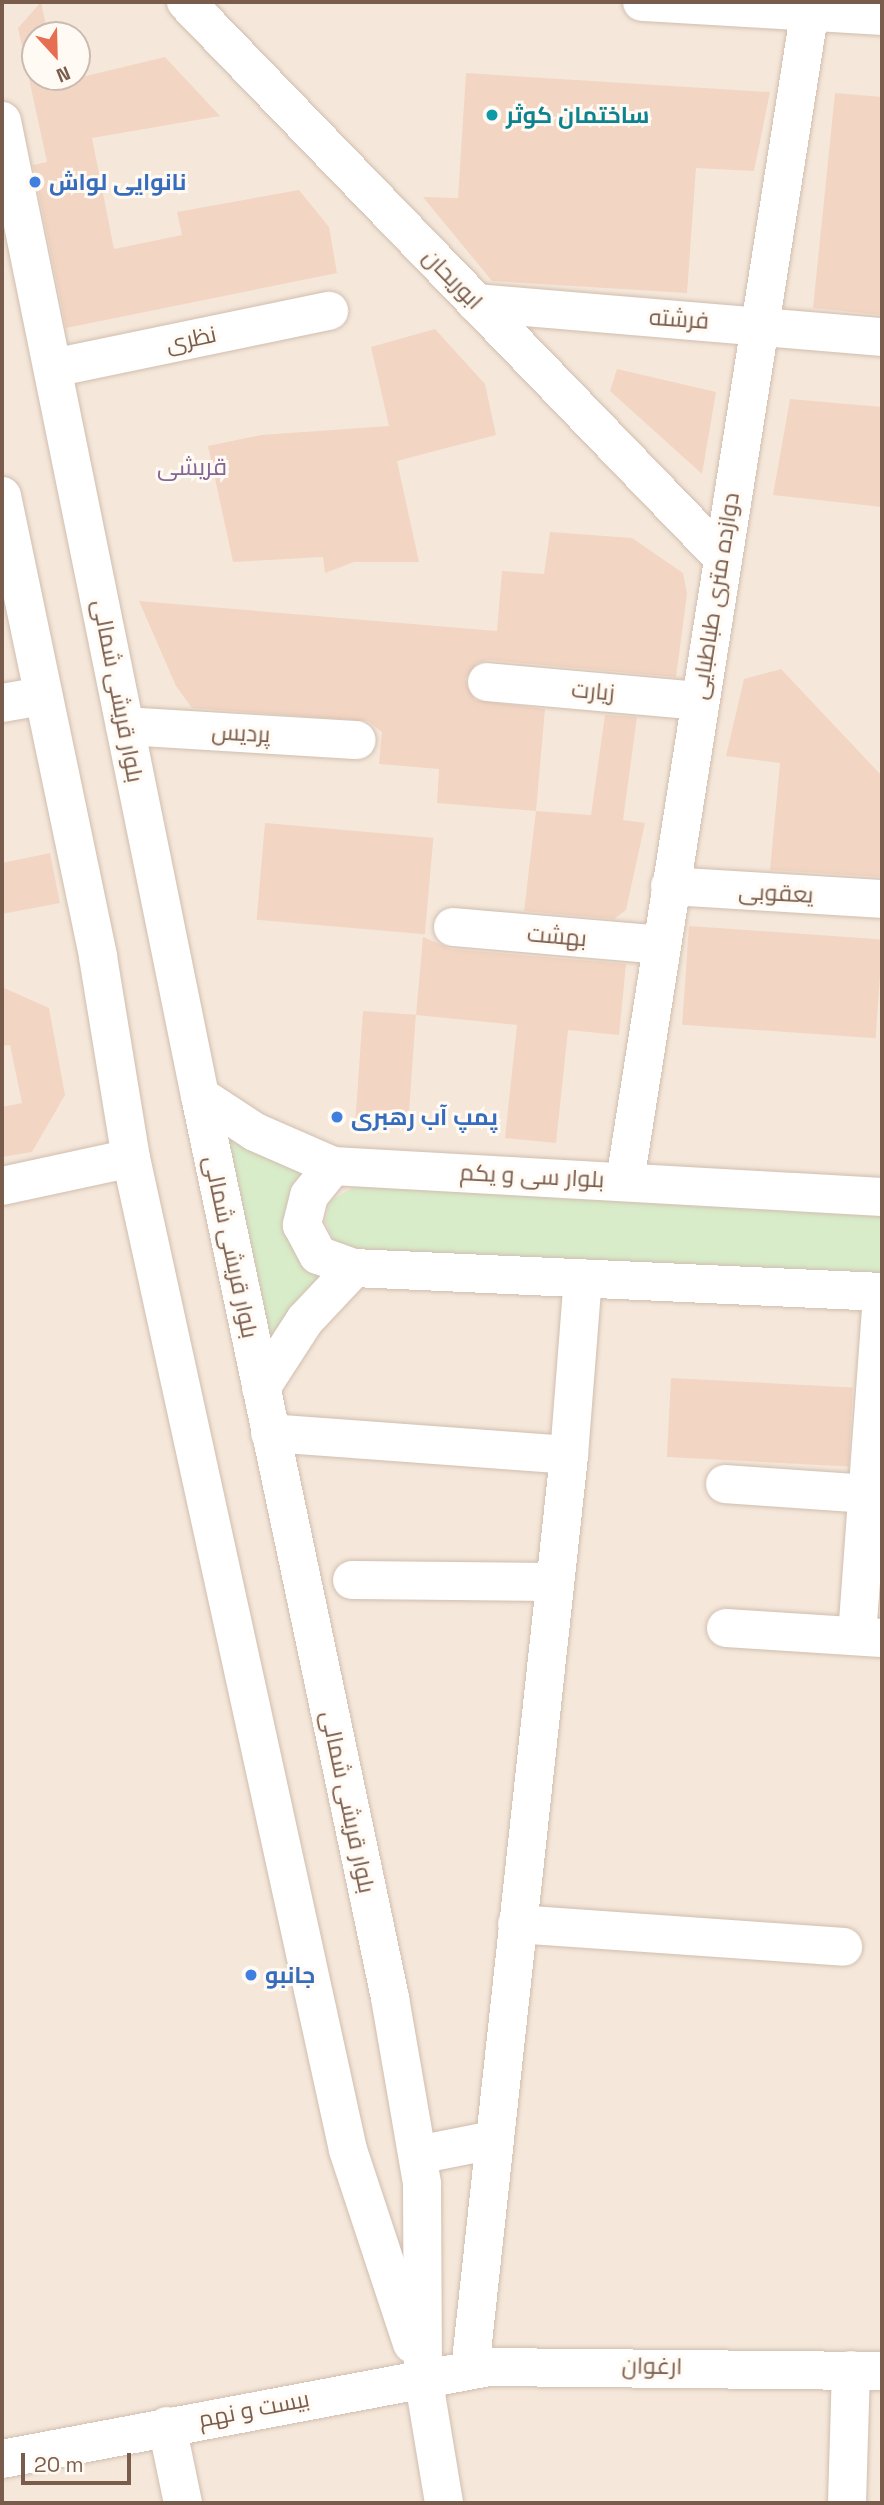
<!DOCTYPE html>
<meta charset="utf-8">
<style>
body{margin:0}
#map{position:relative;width:884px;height:2505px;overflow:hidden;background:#fdf6ec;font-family:"Space Grotesk",Cairo,sans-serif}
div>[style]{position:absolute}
.residential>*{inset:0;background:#f5e8da}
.green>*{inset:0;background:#d8ecc9}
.building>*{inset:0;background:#f3d5c3;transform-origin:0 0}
.roads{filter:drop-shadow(0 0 2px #d1beb0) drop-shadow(0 0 2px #d1beb0)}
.minor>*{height:38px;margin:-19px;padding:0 19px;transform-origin:19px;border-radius:19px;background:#fff}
.secondary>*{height:38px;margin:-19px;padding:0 19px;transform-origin:19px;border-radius:19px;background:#fff}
.dots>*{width:19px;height:19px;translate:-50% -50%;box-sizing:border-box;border:4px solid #fffaf3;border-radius:50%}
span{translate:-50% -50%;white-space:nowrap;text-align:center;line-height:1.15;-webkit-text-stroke:6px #fffaf3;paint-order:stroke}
.culture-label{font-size:23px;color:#0d838f;font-weight:700}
.left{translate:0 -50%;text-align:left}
.shop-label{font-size:23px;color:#366cbe;font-weight:700}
.street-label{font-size:23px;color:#7a5c4d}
.neighbourhood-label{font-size:24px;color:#846695}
.frame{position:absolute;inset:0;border:4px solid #7a5c4d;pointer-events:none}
.north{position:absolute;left:21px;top:21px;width:70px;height:70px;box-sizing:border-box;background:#fffaf3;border:2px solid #cabbb1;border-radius:50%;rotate:158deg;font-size:19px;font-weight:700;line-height:28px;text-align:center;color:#7a5c4d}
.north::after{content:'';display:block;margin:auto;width:24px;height:32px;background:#e76f51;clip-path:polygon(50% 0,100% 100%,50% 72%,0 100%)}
.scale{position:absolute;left:21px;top:2453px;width:110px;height:32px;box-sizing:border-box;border:4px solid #7a5c4d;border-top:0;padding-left:9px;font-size:21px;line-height:24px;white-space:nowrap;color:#7a5c4d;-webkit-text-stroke:5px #fffaf3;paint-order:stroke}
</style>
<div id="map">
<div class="residential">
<div style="clip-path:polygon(evenodd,2px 2px,882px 2px,882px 2503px,2px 2503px,2px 2px,35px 35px,77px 35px,77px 77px,35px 77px,35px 35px)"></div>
</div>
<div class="green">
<div style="clip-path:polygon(217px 1120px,314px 1171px,291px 1217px,334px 1272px,266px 1359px)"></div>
<div style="clip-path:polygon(382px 1182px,882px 1211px,882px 1281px,372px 1257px,336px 1245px,325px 1221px,330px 1201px,352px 1188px)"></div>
</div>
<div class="building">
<div style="clip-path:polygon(41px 2px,48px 35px,35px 35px,35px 77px,56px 77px,57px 83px,165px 57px,220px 116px,92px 138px,114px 249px,182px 235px,177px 212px,299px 190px,329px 227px,337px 273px,66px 328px,33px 165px,47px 162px,18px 28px)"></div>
<div style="clip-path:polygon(466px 73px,770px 92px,754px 171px,696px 168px,687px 293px,492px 281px,423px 197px,458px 198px)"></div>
<div style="clip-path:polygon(835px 93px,882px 97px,882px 315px,813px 308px)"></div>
<div style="clip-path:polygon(435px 329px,485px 384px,496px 435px,397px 461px,419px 562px,354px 562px,325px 573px,323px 557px,233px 562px,208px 446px,261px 435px,389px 426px,371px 347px)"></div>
<div style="clip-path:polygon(617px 369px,716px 392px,702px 474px,610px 391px)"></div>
<div style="clip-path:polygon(790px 399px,882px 407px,882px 507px,773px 495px)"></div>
<div style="clip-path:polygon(550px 532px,632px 538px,683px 573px,687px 594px,676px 677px,489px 660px,477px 663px,465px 679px,475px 700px,545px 709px,536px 811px,591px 815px,605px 715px,637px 717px,623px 820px,645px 823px,626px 910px,614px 919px,524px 911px,536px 811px,437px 803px,439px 769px,379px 764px,382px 732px,368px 721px,192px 708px,176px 686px,139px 601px,497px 631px,502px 571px,544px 574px)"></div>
<div style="clip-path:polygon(781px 669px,882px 776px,882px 877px,770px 870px,780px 763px,726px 756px,744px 679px)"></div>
<div style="left:265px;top:823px;width:169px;height:97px;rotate:5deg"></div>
<div style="clip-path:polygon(50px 853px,60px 903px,2px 914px,2px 863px)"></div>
<div style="left:689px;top:926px;width:194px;height:99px;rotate:4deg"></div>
<div style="clip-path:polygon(423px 937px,451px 949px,626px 964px,619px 1035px,568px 1030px,556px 1143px,505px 1138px,517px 1025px,416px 1015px)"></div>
<div style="clip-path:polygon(2px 987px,49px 1008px,65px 1095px,32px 1152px,2px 1157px,2px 1107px,22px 1103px,10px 1045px,2px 1046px)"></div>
<div style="left:363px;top:1011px;width:53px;height:110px;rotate:4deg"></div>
<div style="left:671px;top:1378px;width:182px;height:79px;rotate:3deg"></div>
</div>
<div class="roads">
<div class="minor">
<div style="left:186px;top:2px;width:770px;rotate:46deg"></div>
<div style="left:642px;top:2px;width:240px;rotate:3.3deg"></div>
<div style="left:476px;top:303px;width:407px;rotate:4.8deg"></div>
<div style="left:53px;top:368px;width:282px;rotate:-11.7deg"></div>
<div style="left:487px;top:682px;width:213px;rotate:5.1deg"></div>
<div style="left:2px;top:703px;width:39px;rotate:-10deg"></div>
<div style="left:125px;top:726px;width:232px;rotate:3.5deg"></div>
<div style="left:670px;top:886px;width:212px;rotate:3.5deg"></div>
<div style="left:453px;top:927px;width:209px;rotate:4.9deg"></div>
<div style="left:625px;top:1181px;width:1194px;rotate:-81.03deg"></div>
<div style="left:2px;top:1186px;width:132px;rotate:-12.2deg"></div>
<div style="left:270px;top:1433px;width:300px;rotate:4.2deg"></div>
<div style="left:725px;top:1484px;width:157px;rotate:4deg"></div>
<div style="left:352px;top:1580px;width:203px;rotate:0.6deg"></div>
<div style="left:726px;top:1628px;width:156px;rotate:3.7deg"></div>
<div style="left:857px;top:1636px;width:343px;rotate:-85.8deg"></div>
<div style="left:517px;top:1924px;width:327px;rotate:4deg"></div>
<div style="left:418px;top:2155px;width:76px;rotate:-11.3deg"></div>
<div style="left:470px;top:2370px;width:920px;rotate:-83.82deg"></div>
<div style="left:569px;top:1455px;width:177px;rotate:-85.5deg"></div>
<div style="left:167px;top:2426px;width:79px;rotate:78.3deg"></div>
<div style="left:2px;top:2459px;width:496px;rotate:-10.7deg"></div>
<div style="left:489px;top:2367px;width:393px;rotate:0.6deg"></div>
<div style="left:847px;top:2503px;width:133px;rotate:-88.3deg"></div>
</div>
<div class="secondary">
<div style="left:2px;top:121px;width:995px;rotate:78.52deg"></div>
<div style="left:200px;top:1096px;width:922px;rotate:78.1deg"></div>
<div style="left:390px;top:1998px;width:189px;rotate:80.2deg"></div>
<div style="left:422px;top:2184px;width:192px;rotate:89.7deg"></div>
<div style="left:423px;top:2376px;width:129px;rotate:80.6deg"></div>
<div style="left:2px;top:496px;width:471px;rotate:78.2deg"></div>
<div style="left:98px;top:957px;width:204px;rotate:80.7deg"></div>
<div style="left:131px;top:1158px;width:1015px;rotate:77.66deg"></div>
<div style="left:348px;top:2150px;width:204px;rotate:71.7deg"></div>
<div style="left:200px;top:1096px;width:66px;rotate:33.2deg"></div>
<div style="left:255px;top:1132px;width:85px;rotate:23.6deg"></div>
<div style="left:333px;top:1166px;width:550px;rotate:3.23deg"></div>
<div style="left:333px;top:1166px;width:38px;rotate:129deg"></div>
<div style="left:309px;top:1196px;width:30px;rotate:104deg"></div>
<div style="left:302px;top:1225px;width:34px;rotate:62deg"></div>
<div style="left:318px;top:1255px;width:38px;rotate:20deg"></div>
<div style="left:261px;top:1388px;width:81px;rotate:-57.1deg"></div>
<div style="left:305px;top:1320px;width:71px;rotate:-46.7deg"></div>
<div style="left:354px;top:1268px;width:529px;rotate:2.6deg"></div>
</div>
</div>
<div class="dots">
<div style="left:492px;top:115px;background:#0f9aa8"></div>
<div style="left:35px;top:182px;background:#3f7fe0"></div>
<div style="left:337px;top:1117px;background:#3f7fe0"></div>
<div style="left:251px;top:1975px;background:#3f7fe0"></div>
</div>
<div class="culture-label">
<span class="left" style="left:506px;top:115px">ساختمان کوثر</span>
</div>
<div class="shop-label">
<span class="left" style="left:49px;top:182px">نانوایی لواش</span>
<span class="left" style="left:351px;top:1117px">پمپ آب رهبری</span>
<span class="left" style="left:265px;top:1975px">جانبو</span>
</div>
<div class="street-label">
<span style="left:453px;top:279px;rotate:46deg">ابوریحان</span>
<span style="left:679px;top:319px;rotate:4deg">فرشته</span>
<span style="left:191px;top:339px;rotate:-12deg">نظری</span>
<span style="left:715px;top:596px;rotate:-81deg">دوازده متری طباطبایی</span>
<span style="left:118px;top:691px;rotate:79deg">بلوار قریشی شمالی</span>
<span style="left:593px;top:691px;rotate:5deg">زیارت</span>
<span style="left:241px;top:733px;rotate:3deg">پردیس</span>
<span style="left:776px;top:893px;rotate:3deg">یعقوبی</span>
<span style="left:557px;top:936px;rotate:5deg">بهشت</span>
<span style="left:532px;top:1176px;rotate:3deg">بلوار سی و یکم</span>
<span style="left:231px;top:1247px;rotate:78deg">بلوار قریشی شمالی</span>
<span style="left:348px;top:1802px;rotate:78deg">بلوار قریشی شمالی</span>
<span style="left:652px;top:2366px;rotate:1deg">ارغوان</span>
<span style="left:254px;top:2409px;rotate:-11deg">بیست و نهم</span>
</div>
<div class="neighbourhood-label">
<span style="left:192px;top:467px">قریشی</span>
</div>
<div class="frame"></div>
<div class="north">N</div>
<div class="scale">20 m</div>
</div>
